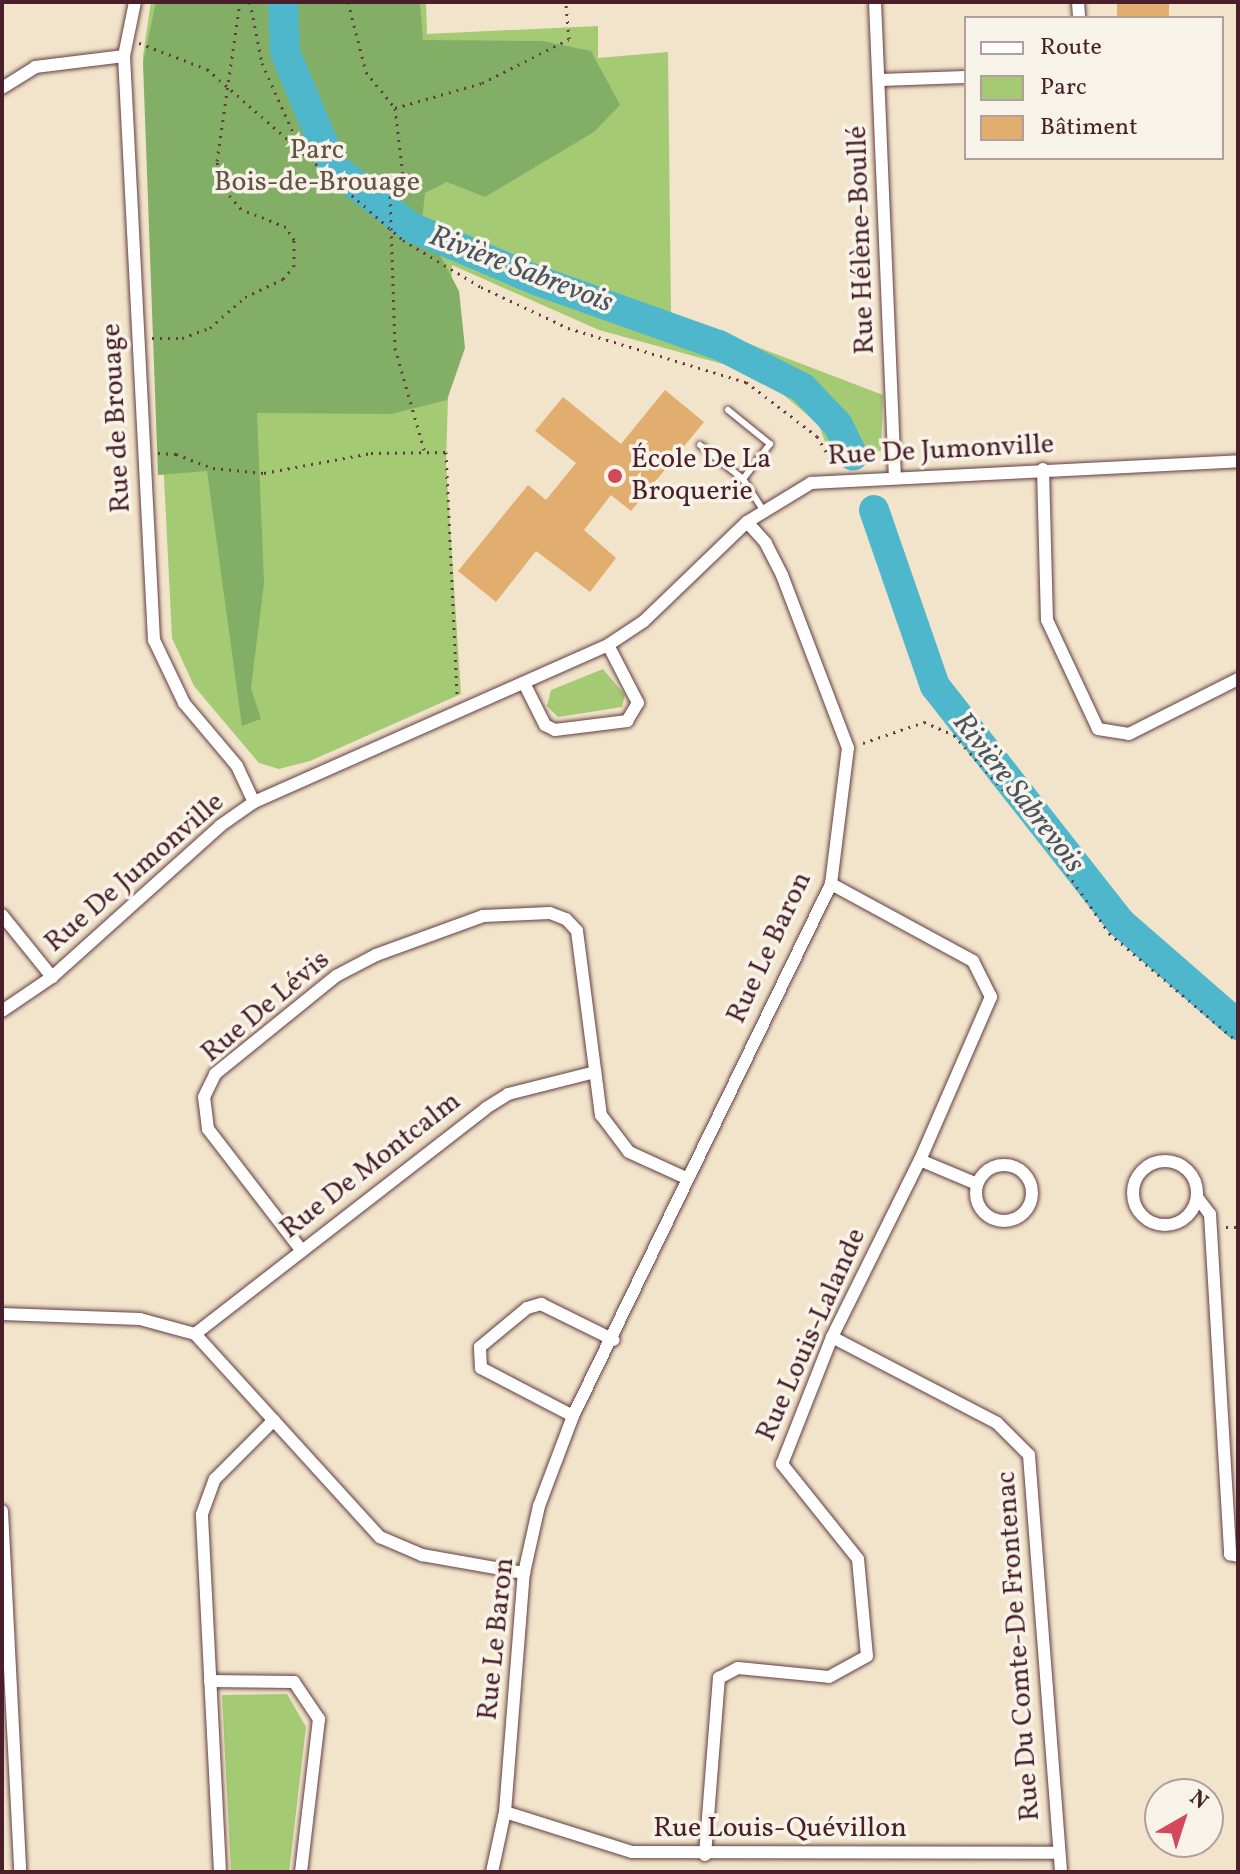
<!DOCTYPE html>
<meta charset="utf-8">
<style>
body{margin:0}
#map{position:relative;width:1240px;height:1874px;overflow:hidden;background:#f2e4ca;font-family:Vollkorn,serif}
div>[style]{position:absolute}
.green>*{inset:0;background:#a4ca74}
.forest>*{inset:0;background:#83ae66}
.river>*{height:30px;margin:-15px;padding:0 15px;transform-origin:15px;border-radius:15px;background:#4eb7cc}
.building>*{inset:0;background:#e2ae6f;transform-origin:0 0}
.path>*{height:3px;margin-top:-1.5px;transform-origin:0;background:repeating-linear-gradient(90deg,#633d43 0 2px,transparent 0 8px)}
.roads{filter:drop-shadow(0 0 2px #633d43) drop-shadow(0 0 2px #633d43)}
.lane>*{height:6px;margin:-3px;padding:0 3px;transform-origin:3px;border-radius:3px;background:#fff}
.street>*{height:12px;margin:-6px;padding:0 6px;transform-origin:6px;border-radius:6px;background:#fff}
.street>.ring{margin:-6px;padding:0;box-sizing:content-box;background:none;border:12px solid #fff;border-radius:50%}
.dots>*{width:22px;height:22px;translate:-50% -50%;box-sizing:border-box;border:4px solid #f7f3e8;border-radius:50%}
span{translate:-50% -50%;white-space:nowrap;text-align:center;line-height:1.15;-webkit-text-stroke:7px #f7f3e8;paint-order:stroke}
.park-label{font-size:28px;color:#655241}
.street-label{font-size:28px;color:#4a1f2b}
.poi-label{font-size:28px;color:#4a1f2b}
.left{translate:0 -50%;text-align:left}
.water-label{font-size:30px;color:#4b5463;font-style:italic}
.frame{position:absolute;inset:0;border:4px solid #4a1f2b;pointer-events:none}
.legend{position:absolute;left:964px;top:16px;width:260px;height:144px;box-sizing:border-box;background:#f7f3e8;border:2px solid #b29e9c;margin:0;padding:10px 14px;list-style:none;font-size:24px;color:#4a1f2b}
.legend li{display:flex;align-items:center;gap:16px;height:40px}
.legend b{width:40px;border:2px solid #b29e9c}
.north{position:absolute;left:1144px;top:1778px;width:80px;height:80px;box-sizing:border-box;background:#f7f3e8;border:2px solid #b29e9c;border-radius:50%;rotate:39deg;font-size:22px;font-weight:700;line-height:32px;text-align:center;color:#4a1f2b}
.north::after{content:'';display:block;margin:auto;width:28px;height:36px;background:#d1495b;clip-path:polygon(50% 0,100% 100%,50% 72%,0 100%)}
</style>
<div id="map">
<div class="green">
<div style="clip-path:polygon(151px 2px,426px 2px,427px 34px,598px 26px,598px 58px,668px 52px,671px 314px,883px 395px,881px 450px,859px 462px,833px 464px,819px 425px,759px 374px,599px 330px,452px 265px,446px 463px,461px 694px,310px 761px,279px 769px,259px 763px,194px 686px,172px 638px,143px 56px)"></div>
<div style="clip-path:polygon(603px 669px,625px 695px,622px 707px,558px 717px,547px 706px,551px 690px)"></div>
<div style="clip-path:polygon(287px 1694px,306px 1727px,289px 1872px,231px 1872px,222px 1695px)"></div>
</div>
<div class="forest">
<div style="clip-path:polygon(156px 2px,420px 2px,423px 40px,543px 41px,591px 51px,620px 105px,594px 132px,485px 197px,447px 182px,425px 193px,422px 221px,459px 291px,465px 348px,447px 400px,391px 414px,257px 413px,264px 583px,251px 688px,261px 719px,242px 726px,207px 471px,158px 475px,143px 63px)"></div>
</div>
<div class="river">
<div style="left:283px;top:2px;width:50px;rotate:87.7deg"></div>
<div style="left:285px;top:52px;width:125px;rotate:67.3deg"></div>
<div style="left:333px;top:167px;width:98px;rotate:37.6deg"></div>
<div style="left:411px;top:227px;width:136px;rotate:23deg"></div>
<div style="left:536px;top:280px;width:194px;rotate:19.6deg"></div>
<div style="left:719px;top:345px;width:94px;rotate:27.1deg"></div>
<div style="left:803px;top:388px;width:51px;rotate:46.6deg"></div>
<div style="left:838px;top:425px;width:34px;rotate:64deg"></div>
<div style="left:874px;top:510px;width:186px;rotate:70.9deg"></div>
<div style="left:935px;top:686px;width:300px;rotate:51.9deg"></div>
<div style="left:1120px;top:922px;width:157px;rotate:41.1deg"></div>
</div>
<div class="building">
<div style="left:1117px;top:2px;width:52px;height:16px"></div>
<div style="clip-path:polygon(665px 390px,704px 422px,631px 511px,611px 495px,584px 530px,616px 558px,590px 592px,536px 551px,496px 602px,458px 571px,528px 485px,546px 500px,576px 463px,535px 431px,563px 397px,621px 444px)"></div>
</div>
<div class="path">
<div style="left:250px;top:2px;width:62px;rotate:78.9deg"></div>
<div style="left:262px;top:63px;width:93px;rotate:65.9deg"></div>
<div style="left:348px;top:2px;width:72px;rotate:75.6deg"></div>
<div style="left:366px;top:72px;width:46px;rotate:51.1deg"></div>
<div style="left:395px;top:108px;width:68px;rotate:83.3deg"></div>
<div style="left:403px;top:176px;width:24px;rotate:123deg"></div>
<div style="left:390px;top:196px;width:152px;rotate:88.1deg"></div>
<div style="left:395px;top:348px;width:106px;rotate:74.1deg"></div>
<div style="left:139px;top:43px;width:73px;rotate:20.9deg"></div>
<div style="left:207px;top:69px;width:260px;rotate:41.1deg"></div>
<div style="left:403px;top:240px;width:91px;rotate:31.1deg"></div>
<div style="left:481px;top:287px;width:96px;rotate:25.2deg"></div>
<div style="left:568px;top:328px;width:186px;rotate:16.9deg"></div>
<div style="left:746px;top:382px;width:89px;rotate:37.3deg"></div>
<div style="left:817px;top:436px;width:36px;rotate:60deg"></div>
<div style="left:395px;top:108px;width:91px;rotate:-16deg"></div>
<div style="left:482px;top:83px;width:97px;rotate:-26.8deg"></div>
<div style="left:569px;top:39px;width:37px;rotate:-95deg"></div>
<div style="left:152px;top:338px;width:30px"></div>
<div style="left:182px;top:338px;width:30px;rotate:-20deg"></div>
<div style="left:210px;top:328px;width:47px;rotate:-41.5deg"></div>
<div style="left:245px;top:297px;width:42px;rotate:-25.3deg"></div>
<div style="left:283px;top:279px;width:17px;rotate:-50deg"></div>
<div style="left:294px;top:266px;width:26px;rotate:-90deg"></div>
<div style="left:294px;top:240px;width:15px;rotate:-122deg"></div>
<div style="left:286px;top:227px;width:48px;rotate:-158.2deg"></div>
<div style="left:241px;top:209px;width:28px;rotate:-131deg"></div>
<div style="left:223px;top:188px;width:28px;rotate:-103deg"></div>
<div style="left:217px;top:161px;width:161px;rotate:-81.8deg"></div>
<div style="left:158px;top:453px;width:18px;rotate:3deg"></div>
<div style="left:176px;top:454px;width:40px;rotate:21deg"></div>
<div style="left:213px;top:468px;width:51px;rotate:5.6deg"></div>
<div style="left:264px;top:473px;width:109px;rotate:-10.6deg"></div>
<div style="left:371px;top:453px;width:75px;rotate:-0.8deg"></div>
<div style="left:446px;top:452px;width:243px;rotate:87.4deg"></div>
<div style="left:863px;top:743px;width:65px;rotate:-19deg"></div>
<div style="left:924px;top:722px;width:33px;rotate:23deg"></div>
<div style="left:954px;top:735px;width:115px;rotate:48.2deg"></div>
<div style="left:1031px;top:821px;width:136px;rotate:55.1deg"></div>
<div style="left:1109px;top:933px;width:169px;rotate:40.2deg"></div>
<div style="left:1226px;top:1227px;width:12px"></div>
</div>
<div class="roads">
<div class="lane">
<div style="left:728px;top:410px;width:54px;rotate:39deg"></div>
<div style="left:770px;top:444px;width:44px;rotate:127.6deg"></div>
<div style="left:743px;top:479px;width:37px;rotate:57deg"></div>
<div style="left:700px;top:445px;width:55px;rotate:38.3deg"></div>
</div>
<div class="street">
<div style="left:135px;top:2px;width:55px;rotate:101.5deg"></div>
<div style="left:124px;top:56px;width:585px;rotate:87.06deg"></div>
<div style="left:154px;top:640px;width:70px;rotate:64.5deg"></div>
<div style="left:184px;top:703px;width:82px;rotate:49.9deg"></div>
<div style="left:237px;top:766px;width:40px;rotate:65deg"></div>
<div style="left:875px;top:2px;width:473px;rotate:87.6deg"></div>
<div style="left:1078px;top:2px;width:16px;rotate:86deg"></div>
<div style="left:879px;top:80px;width:87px;rotate:-2deg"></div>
<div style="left:2px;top:88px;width:39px;rotate:-32deg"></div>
<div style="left:35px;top:67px;width:90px;rotate:-7deg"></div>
<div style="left:1043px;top:469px;width:151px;rotate:88.5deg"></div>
<div style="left:1047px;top:620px;width:120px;rotate:64.9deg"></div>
<div style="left:1098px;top:729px;width:31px;rotate:9deg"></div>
<div style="left:1129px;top:734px;width:122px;rotate:-26.8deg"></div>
<div style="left:525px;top:685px;width:45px;rotate:63.4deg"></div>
<div style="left:545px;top:725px;width:11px;rotate:27deg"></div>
<div style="left:555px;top:730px;width:73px;rotate:-7.1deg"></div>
<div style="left:627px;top:721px;width:21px;rotate:-59deg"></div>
<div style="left:638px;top:703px;width:65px;rotate:-117.3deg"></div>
<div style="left:2px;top:915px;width:80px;rotate:51.1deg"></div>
<div style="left:2px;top:1011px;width:60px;rotate:-34.2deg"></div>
<div style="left:52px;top:977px;width:226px;rotate:-41.9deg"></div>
<div style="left:220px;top:826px;width:42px;rotate:-35.2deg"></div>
<div style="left:254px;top:802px;width:387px;rotate:-23.9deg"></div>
<div style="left:608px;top:645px;width:43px;rotate:-33.7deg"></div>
<div style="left:644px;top:621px;width:143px;rotate:-43.9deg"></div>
<div style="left:747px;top:522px;width:75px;rotate:-31.4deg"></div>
<div style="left:811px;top:483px;width:428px;rotate:-2.9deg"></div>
<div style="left:920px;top:1160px;width:62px;rotate:22.8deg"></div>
<div class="ring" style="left:1133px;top:1161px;width:52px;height:52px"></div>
<div class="ring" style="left:976px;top:1165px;width:44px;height:44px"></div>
<div style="left:1197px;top:1197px;width:21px;rotate:53deg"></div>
<div style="left:1210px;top:1214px;width:341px;rotate:86.6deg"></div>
<div style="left:1230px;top:1554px;width:8px;rotate:14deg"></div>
<div style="left:302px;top:1251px;width:154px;rotate:-127.6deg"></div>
<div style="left:208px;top:1129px;width:32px;rotate:-97deg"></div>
<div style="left:204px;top:1097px;width:25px;rotate:-64deg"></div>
<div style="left:215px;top:1074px;width:156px;rotate:-39deg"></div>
<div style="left:336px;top:976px;width:45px;rotate:-27.7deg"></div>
<div style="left:376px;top:955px;width:114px;rotate:-20deg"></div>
<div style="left:483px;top:916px;width:67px;rotate:-2.6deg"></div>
<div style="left:550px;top:913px;width:17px;rotate:21deg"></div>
<div style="left:566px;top:919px;width:16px;rotate:47deg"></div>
<div style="left:577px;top:931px;width:186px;rotate:82.6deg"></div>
<div style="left:601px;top:1115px;width:46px;rotate:52.9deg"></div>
<div style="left:629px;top:1152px;width:63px;rotate:24.5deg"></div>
<div style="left:2px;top:1314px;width:138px;rotate:2.1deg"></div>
<div style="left:140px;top:1319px;width:57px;rotate:15.3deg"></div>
<div style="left:195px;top:1334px;width:275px;rotate:47.7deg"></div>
<div style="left:380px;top:1537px;width:46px;rotate:23.2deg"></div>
<div style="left:422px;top:1555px;width:104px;rotate:10deg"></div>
<div style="left:195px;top:1334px;width:368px;rotate:-37.8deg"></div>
<div style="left:486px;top:1108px;width:26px;rotate:-32deg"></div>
<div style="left:508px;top:1094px;width:90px;rotate:-14.2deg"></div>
<div style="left:832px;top:1337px;width:186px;rotate:27.5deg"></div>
<div style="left:997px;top:1423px;width:45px;rotate:45deg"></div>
<div style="left:1029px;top:1455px;width:418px;rotate:85.6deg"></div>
<div style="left:573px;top:1416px;width:104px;rotate:-152.4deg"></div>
<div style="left:481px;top:1368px;width:21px;rotate:-93deg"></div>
<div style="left:480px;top:1347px;width:61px;rotate:-39.7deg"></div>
<div style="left:527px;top:1308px;width:15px;rotate:-16deg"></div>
<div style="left:541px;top:1304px;width:81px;rotate:26.3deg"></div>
<div style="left:2px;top:1511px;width:361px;rotate:87.1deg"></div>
<div style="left:210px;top:1681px;width:84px;rotate:0.7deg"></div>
<div style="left:294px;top:1682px;width:45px;rotate:56deg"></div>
<div style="left:319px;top:1719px;width:154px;rotate:96.7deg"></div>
<div style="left:505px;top:1812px;width:133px;rotate:17.5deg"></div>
<div style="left:632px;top:1852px;width:427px;rotate:0.1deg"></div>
<div style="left:705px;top:1855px;width:178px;rotate:-85.5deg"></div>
<div style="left:719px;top:1678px;width:21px;rotate:-28deg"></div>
<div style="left:738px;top:1668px;width:91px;rotate:5.6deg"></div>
<div style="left:829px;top:1677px;width:43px;rotate:-28.9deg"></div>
<div style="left:867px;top:1656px;width:97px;rotate:-95.3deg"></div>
<div style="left:858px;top:1559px;width:122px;rotate:-128.7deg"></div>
<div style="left:782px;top:1464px;width:136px;rotate:-68.5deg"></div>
<div style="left:832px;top:1337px;width:198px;rotate:-63.6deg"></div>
<div style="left:920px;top:1160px;width:178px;rotate:-66.5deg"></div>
<div style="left:991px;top:997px;width:40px;rotate:-116.6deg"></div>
<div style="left:973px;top:961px;width:162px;rotate:-151.5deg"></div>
<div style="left:220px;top:1872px;width:358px;rotate:-92.9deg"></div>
<div style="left:202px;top:1514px;width:37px;rotate:-70deg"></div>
<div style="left:215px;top:1479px;width:83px;rotate:-45deg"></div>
<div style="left:492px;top:1872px;width:61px;rotate:-77.8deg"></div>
<div style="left:505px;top:1812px;width:240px;rotate:-85.5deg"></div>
<div style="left:524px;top:1573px;width:69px;rotate:-77.4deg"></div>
<div style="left:539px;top:1506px;width:96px;rotate:-69.3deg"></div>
<div style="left:573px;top:1416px;width:591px;rotate:-64.13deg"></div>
<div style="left:831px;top:884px;width:137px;rotate:-82.9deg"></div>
<div style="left:848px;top:748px;width:185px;rotate:-110.9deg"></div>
<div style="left:782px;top:575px;width:36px;rotate:-117deg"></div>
<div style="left:766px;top:543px;width:28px;rotate:-132deg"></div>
</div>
</div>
<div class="dots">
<div style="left:615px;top:476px;background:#d1495b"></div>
</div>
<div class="park-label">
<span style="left:317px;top:167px">Parc<br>Bois-de-Brouage</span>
</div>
<div class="street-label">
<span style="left:862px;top:240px;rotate:-92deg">Rue Hélène-Boullé</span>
<span style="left:117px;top:418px;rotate:-93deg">Rue de Brouage</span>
<span style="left:941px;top:451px;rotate:-3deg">Rue De Jumonville</span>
<span style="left:135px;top:873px;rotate:-41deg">Rue De Jumonville</span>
<span style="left:770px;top:948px;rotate:-65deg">Rue Le Baron</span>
<span style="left:266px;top:1007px;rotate:-40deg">Rue De Lévis</span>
<span style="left:371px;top:1166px;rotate:-38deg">Rue De Montcalm</span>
<span style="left:812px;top:1335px;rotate:-66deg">Rue Louis-Lalande</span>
<span style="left:497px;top:1639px;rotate:-84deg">Rue Le Baron</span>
<span style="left:1019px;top:1646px;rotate:-94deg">Rue Du Comte-De Frontenac</span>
<span style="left:780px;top:1829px">Rue Louis-Quévillon</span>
</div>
<div class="poi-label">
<span class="left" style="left:631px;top:476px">École De La<br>Broquerie</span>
</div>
<div class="water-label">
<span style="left:521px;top:270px;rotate:21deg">Rivière Sabrevois</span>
<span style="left:1018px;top:793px;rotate:52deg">Rivière Sabrevois</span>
</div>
<div class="frame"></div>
<ul class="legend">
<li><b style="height:10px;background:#fff"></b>Route</li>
<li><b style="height:22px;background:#a4ca74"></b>Parc</li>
<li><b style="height:22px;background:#e2ae6f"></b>Bâtiment</li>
</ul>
<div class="north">N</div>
</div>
